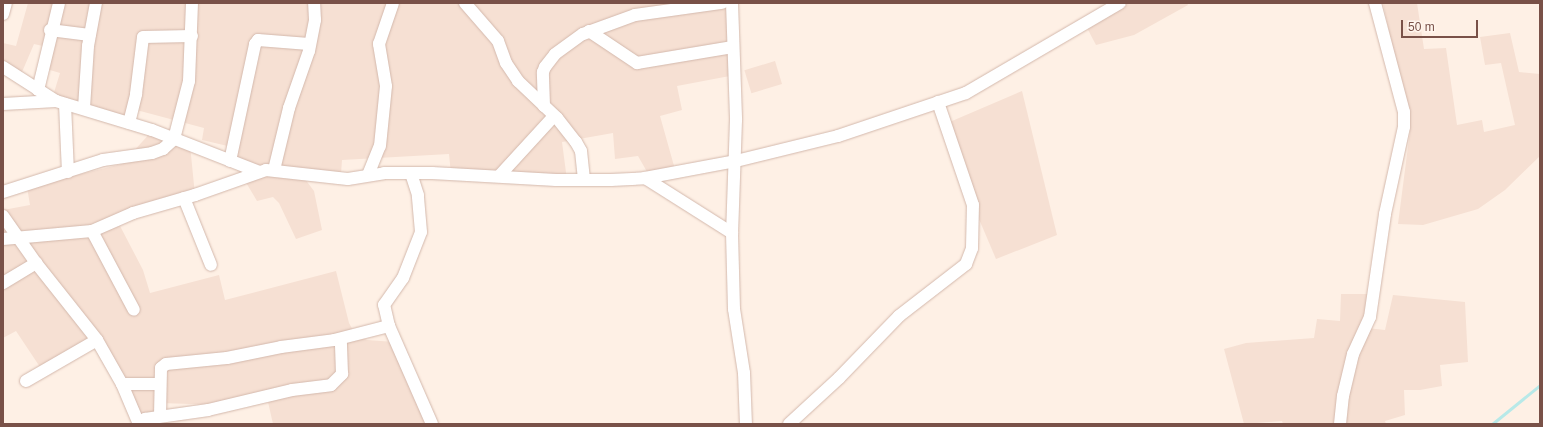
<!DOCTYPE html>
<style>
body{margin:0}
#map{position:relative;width:1543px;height:427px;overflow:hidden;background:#fef0e5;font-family:Helvetica,sans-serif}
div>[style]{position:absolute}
.residential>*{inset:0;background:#f6e0d3;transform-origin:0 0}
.stream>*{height:3px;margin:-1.5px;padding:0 1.5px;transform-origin:1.5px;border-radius:1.5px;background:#b8e9e8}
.roads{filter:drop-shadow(0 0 1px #d3b8ac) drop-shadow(0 0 1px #d3b8ac)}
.minor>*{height:12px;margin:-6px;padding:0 6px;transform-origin:6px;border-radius:6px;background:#fff}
span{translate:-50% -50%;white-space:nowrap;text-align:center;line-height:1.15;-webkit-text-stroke:3.5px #fff5ed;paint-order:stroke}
.frame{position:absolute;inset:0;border:4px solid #795148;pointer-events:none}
.scale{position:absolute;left:1401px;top:20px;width:77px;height:18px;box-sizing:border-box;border:2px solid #795148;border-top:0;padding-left:5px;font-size:12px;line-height:14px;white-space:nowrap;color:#795148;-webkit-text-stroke:3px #fff5ed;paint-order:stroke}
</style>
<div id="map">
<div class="residential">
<div style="clip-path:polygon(28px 3px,730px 3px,735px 75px,677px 86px,682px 110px,660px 116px,676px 173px,650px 177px,638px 156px,615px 159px,613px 133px,562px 142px,567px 180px,451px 174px,449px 154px,342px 160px,341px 174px,305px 179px,314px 191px,322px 230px,296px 239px,279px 203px,273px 197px,257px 201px,233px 161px,232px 147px,202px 140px,204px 128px,129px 108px,125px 121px,52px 99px,60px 73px,43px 68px,47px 47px,34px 44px,19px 79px,3px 70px,3px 43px,16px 46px)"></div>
<div style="clip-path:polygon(1128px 3px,1187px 3px,1188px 5px,1134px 35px,1096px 45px,1086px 26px)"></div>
<div style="clip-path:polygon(1383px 3px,1417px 3px,1424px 49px,1446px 48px,1457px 125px,1482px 120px,1484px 132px,1515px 125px,1501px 63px,1485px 65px,1480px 37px,1510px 33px,1519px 72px,1540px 74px,1540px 156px,1505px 190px,1478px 209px,1423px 225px,1398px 224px,1410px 131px)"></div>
<div style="left:775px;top:61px;width:24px;height:32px;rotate:73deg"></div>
<div style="clip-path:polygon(1022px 91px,1057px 235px,996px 259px,973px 205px,945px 124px)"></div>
<div style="clip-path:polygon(152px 131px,190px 145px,195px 195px,119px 224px,143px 270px,150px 293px,219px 275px,225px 300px,336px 271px,349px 323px,355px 334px,367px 340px,394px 342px,431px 424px,273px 424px,268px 402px,252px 406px,160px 403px,159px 412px,137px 421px,101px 343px,44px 373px,16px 331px,3px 338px,3px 210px,30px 205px,27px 187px,122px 164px)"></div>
<div style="clip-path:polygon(1341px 294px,1374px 294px,1367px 328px,1385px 330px,1393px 295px,1465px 302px,1468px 362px,1440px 365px,1442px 386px,1420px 390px,1404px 390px,1405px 415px,1385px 421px,1386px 424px,1283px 424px,1282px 421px,1244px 424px,1224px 349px,1246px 343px,1314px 338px,1317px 319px,1340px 321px)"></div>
</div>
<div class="stream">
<div style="left:1492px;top:424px;width:62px;rotate:-39.1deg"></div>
</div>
<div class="roads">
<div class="minor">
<div style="left:465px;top:3px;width:50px;rotate:49deg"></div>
<div style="left:498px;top:41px;width:23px;rotate:70deg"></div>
<div style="left:506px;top:63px;width:22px;rotate:56deg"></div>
<div style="left:518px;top:81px;width:54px;rotate:43.5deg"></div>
<div style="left:557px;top:118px;width:31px;rotate:52deg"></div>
<div style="left:576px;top:142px;width:10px;rotate:61deg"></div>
<div style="left:581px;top:151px;width:28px;rotate:84deg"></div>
<div style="left:732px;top:3px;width:117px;rotate:88deg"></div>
<div style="left:736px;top:120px;width:113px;rotate:92deg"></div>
<div style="left:732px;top:233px;width:76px;rotate:88.5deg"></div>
<div style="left:734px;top:309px;width:65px;rotate:81.1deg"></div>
<div style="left:744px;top:373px;width:51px;rotate:87.8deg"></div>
<div style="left:3px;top:14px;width:11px;rotate:-75deg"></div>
<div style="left:50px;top:30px;width:40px;rotate:7.1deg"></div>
<div style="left:589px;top:31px;width:58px;rotate:33.7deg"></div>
<div style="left:637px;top:63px;width:97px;rotate:-9.5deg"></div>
<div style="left:3px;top:67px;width:63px;rotate:32.7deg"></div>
<div style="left:56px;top:101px;width:100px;rotate:16.8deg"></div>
<div style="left:152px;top:130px;width:115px;rotate:21.4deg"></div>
<div style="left:38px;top:90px;width:89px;rotate:-76.4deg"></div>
<div style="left:3px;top:104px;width:53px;rotate:-3.2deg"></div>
<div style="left:65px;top:104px;width:68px;rotate:87.5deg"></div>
<div style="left:544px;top:106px;width:34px;rotate:-92deg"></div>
<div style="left:543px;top:72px;width:5px;rotate:-68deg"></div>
<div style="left:545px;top:67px;width:16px;rotate:-52deg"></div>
<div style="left:555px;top:54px;width:34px;rotate:-36deg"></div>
<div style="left:583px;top:34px;width:55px;rotate:-20.1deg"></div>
<div style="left:635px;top:15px;width:88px;rotate:-7.9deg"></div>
<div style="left:84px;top:108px;width:62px;rotate:-86.3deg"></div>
<div style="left:88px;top:46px;width:44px;rotate:-79.5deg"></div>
<div style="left:129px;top:123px;width:30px;rotate:-76deg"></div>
<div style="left:136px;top:94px;width:57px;rotate:-83deg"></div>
<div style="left:143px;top:37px;width:49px;rotate:-1.2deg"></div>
<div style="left:230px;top:161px;width:120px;rotate:-77.9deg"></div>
<div style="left:255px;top:44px;width:5px;rotate:-53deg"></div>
<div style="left:258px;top:40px;width:51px;rotate:4.5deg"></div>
<div style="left:274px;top:170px;width:64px;rotate:-76.4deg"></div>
<div style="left:289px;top:108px;width:60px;rotate:-70.7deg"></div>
<div style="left:309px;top:51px;width:32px;rotate:-79deg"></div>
<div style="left:315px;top:20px;width:17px;rotate:-93deg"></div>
<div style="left:368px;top:175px;width:31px;rotate:-68deg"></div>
<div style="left:380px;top:146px;width:60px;rotate:-84.3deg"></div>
<div style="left:386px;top:86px;width:43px;rotate:-99.5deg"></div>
<div style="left:379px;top:44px;width:43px;rotate:-71.1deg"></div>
<div style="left:500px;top:175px;width:80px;rotate:-47.5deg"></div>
<div style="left:645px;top:178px;width:103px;rotate:32.3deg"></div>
<div style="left:3px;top:192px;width:105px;rotate:-17.7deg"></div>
<div style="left:103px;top:160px;width:49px;rotate:-8.1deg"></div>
<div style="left:152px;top:153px;width:12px;rotate:-20deg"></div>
<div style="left:163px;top:149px;width:15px;rotate:-42deg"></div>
<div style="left:174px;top:139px;width:60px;rotate:-75.5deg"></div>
<div style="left:189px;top:81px;width:78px;rotate:-87.8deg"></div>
<div style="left:184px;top:198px;width:72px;rotate:68.1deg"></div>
<div style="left:3px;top:216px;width:57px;rotate:54.9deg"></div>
<div style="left:36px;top:263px;width:98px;rotate:51.6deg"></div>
<div style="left:97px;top:340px;width:51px;rotate:60.4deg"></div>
<div style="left:122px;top:384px;width:43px;rotate:67deg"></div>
<div style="left:92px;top:231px;width:89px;rotate:62deg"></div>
<div style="left:3px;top:239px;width:89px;rotate:-5.1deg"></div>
<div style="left:92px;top:231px;width:45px;rotate:-23.7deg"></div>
<div style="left:133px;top:213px;width:65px;rotate:-16.2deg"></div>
<div style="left:195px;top:195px;width:75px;rotate:-19.4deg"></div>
<div style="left:266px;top:170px;width:82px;rotate:6.3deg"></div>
<div style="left:348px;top:179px;width:36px;rotate:-9deg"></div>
<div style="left:384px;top:173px;width:48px"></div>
<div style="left:432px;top:173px;width:124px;rotate:3.2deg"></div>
<div style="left:556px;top:180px;width:55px"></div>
<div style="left:611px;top:180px;width:34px;rotate:-3deg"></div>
<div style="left:645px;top:178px;width:93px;rotate:-10.6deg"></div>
<div style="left:736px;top:161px;width:105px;rotate:-13.8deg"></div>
<div style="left:838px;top:136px;width:135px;rotate:-18.6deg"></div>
<div style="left:966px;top:93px;width:178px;rotate:-30.3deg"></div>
<div style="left:3px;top:283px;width:39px;rotate:-31deg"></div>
<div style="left:389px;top:326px;width:22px;rotate:-103deg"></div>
<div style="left:384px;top:305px;width:33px;rotate:-55deg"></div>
<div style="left:403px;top:278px;width:49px;rotate:-68.6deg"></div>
<div style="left:421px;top:232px;width:37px;rotate:-95deg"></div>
<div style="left:418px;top:195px;width:23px;rotate:-108deg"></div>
<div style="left:26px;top:381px;width:82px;rotate:-30deg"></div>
<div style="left:122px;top:384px;width:37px"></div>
<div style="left:160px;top:416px;width:48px;rotate:-88.8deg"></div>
<div style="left:161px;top:368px;width:6px;rotate:-39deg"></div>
<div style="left:166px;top:364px;width:61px;rotate:-5.6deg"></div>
<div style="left:227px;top:358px;width:55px;rotate:-11.5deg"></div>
<div style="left:281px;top:347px;width:53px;rotate:-7.5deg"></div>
<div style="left:334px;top:340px;width:57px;rotate:-14.3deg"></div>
<div style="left:389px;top:326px;width:107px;rotate:66.3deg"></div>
<div style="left:139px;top:422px;width:7px;rotate:-27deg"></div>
<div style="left:145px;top:419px;width:64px;rotate:-8.1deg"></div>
<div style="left:208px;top:410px;width:86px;rotate:-13.4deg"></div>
<div style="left:292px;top:390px;width:39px;rotate:-7deg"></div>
<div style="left:331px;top:385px;width:16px;rotate:-45deg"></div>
<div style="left:342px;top:374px;width:35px;rotate:-92deg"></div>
<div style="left:789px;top:424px;width:68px;rotate:-42.6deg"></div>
<div style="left:839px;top:378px;width:86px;rotate:-45.9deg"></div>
<div style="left:899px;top:316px;width:85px;rotate:-37.8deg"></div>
<div style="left:966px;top:264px;width:17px;rotate:-69deg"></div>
<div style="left:972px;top:248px;width:43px;rotate:-88.7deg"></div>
<div style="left:973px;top:205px;width:109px;rotate:-108.8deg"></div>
<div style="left:1340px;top:424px;width:28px;rotate:-84deg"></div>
<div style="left:1343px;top:396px;width:43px;rotate:-76.6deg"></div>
<div style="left:1353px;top:354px;width:41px;rotate:-65.3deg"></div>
<div style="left:1370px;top:317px;width:104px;rotate:-81.7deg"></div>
<div style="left:1385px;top:214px;width:89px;rotate:-77.7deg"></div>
<div style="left:1404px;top:127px;width:15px;rotate:-90deg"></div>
<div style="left:1404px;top:112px;width:113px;rotate:-104.9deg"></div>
</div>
</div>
<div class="frame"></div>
<div class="scale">50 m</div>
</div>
